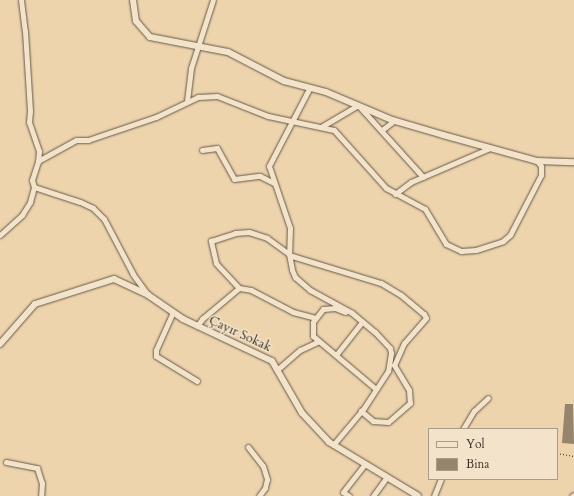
<!DOCTYPE html>
<meta charset="utf-8">
<style>
body{margin:0}
#map{position:relative;width:574px;height:496px;overflow:hidden;background:#edd4ad;font-family:Cardo,serif}
div>[style]{position:absolute}
.building>*{inset:0;background:#96856c}
.path>*{height:1px;margin-top:-0.5px;transform-origin:0;background:repeating-linear-gradient(90deg,#383026 0 1px,transparent 0 3px)}
.roads{filter:drop-shadow(0 0 1px #655948) drop-shadow(0 0 1px #655948)}
.minor>*{height:5px;margin:-2.5px;padding:0 2.5px;transform-origin:2.5px;border-radius:2.5px;background:#f3e3ca}
.tertiary>*{height:6px;margin:-3px;padding:0 3px;transform-origin:3px;border-radius:3px;background:#f3e3ca}
span{translate:-50% -50%;white-space:nowrap;text-align:center;line-height:1.15;-webkit-text-stroke:3px #f3e3ca;paint-order:stroke}
.street-label{font-size:13px;color:#383026}
.legend{position:absolute;left:428px;top:428px;width:130px;height:52px;box-sizing:border-box;background:#f3e3ca;border:1px solid #a89b88;margin:0;padding:5px 7px;list-style:none;font-size:12px;color:#383026}
.legend li{display:flex;align-items:center;gap:8px;height:20px}
.legend b{width:20px;border:1px solid #a89b88}
</style>
<div id="map">
<div class="building">
<div style="clip-path:polygon(565px 404px,573px 404px,574px 444px,562px 443px)"></div>
</div>
<div class="path">
<div style="left:557px;top:453px;width:17px;rotate:10deg"></div>
</div>
<div class="roads">
<div class="minor">
<div style="left:21px;top:0;width:31px;rotate:83deg"></div>
<div style="left:25px;top:31px;width:80px;rotate:86.4deg"></div>
<div style="left:30px;top:111px;width:11px;rotate:95deg"></div>
<div style="left:29px;top:122px;width:31px;rotate:71deg"></div>
<div style="left:39px;top:151px;width:11px;rotate:95deg"></div>
<div style="left:309px;top:89px;width:87px;rotate:117.5deg"></div>
<div style="left:269px;top:166px;width:65px;rotate:71.3deg"></div>
<div style="left:290px;top:228px;width:26px;rotate:92deg"></div>
<div style="left:289px;top:254px;width:16px;rotate:79deg"></div>
<div style="left:292px;top:270px;width:8px;rotate:67deg"></div>
<div style="left:295px;top:277px;width:20px;rotate:41deg"></div>
<div style="left:310px;top:290px;width:48px;rotate:28.7deg"></div>
<div style="left:352px;top:313px;width:30px;rotate:40deg"></div>
<div style="left:375px;top:332px;width:22px;rotate:47deg"></div>
<div style="left:390px;top:348px;width:5px;rotate:79deg"></div>
<div style="left:391px;top:353px;width:18px;rotate:99deg"></div>
<div style="left:388px;top:371px;width:44px;rotate:123deg"></div>
<div style="left:364px;top:408px;width:48px;rotate:130deg"></div>
<div style="left:187px;top:101px;width:33px;rotate:-83deg"></div>
<div style="left:191px;top:68px;width:71px;rotate:-72.1deg"></div>
<div style="left:321px;top:127px;width:43px;rotate:-30.7deg"></div>
<div style="left:358px;top:105px;width:97px;rotate:47.9deg"></div>
<div style="left:382px;top:130px;width:16px;rotate:-38deg"></div>
<div style="left:202px;top:150px;width:15px;rotate:-8deg"></div>
<div style="left:217px;top:148px;width:35px;rotate:61deg"></div>
<div style="left:234px;top:179px;width:26px;rotate:-7deg"></div>
<div style="left:260px;top:176px;width:16px;rotate:27deg"></div>
<div style="left:395px;top:194px;width:20px;rotate:-37deg"></div>
<div style="left:411px;top:182px;width:86px;rotate:-23.3deg"></div>
<div style="left:0;top:235px;width:30px;rotate:-42deg"></div>
<div style="left:22px;top:215px;width:15px;rotate:-58deg"></div>
<div style="left:30px;top:202px;width:16px;rotate:-75deg"></div>
<div style="left:239px;top:288px;width:34px;rotate:-133deg"></div>
<div style="left:216px;top:263px;width:23px;rotate:-103deg"></div>
<div style="left:211px;top:241px;width:25px;rotate:-18deg"></div>
<div style="left:235px;top:233px;width:14px;rotate:-4deg"></div>
<div style="left:249px;top:232px;width:19px;rotate:18deg"></div>
<div style="left:267px;top:238px;width:31px;rotate:36deg"></div>
<div style="left:292px;top:256px;width:93px;rotate:16.9deg"></div>
<div style="left:381px;top:283px;width:23px;rotate:31deg"></div>
<div style="left:401px;top:295px;width:30px;rotate:40deg"></div>
<div style="left:424px;top:314px;width:4px;rotate:63deg"></div>
<div style="left:426px;top:318px;width:33px;rotate:131deg"></div>
<div style="left:404px;top:343px;width:24px;rotate:114deg"></div>
<div style="left:394px;top:365px;width:29px;rotate:59deg"></div>
<div style="left:409px;top:390px;width:13px;rotate:86deg"></div>
<div style="left:410px;top:403px;width:29px;rotate:139deg"></div>
<div style="left:388px;top:422px;width:15px;rotate:-176deg"></div>
<div style="left:373px;top:421px;width:16px;rotate:-140deg"></div>
<div style="left:239px;top:288px;width:12px;rotate:9deg"></div>
<div style="left:251px;top:290px;width:47px;rotate:27.6deg"></div>
<div style="left:293px;top:312px;width:23px;rotate:15deg"></div>
<div style="left:148px;top:295px;width:26px;rotate:-126deg"></div>
<div style="left:133px;top:274px;width:62px;rotate:-117.8deg"></div>
<div style="left:104px;top:219px;width:16px;rotate:-135deg"></div>
<div style="left:93px;top:208px;width:14px;rotate:-155deg"></div>
<div style="left:80px;top:202px;width:48px;rotate:-161.9deg"></div>
<div style="left:34px;top:187px;width:7px;rotate:-106deg"></div>
<div style="left:32px;top:180px;width:20px;rotate:-72deg"></div>
<div style="left:38px;top:161px;width:43px;rotate:-28.9deg"></div>
<div style="left:76px;top:140px;width:12px"></div>
<div style="left:88px;top:140px;width:72px;rotate:-18.7deg"></div>
<div style="left:156px;top:117px;width:47px;rotate:-25.5deg"></div>
<div style="left:198px;top:97px;width:19px;rotate:-3deg"></div>
<div style="left:217px;top:96px;width:55px;rotate:21.4deg"></div>
<div style="left:268px;top:116px;width:67px;rotate:12deg"></div>
<div style="left:334px;top:130px;width:78px;rotate:48.1deg"></div>
<div style="left:386px;top:188px;width:44px;rotate:28.3deg"></div>
<div style="left:425px;top:209px;width:41px;rotate:59deg"></div>
<div style="left:446px;top:244px;width:17px;rotate:25deg"></div>
<div style="left:461px;top:251px;width:15px;rotate:-4deg"></div>
<div style="left:476px;top:250px;width:28px;rotate:-18deg"></div>
<div style="left:503px;top:241px;width:9px;rotate:-41deg"></div>
<div style="left:510px;top:235px;width:68px;rotate:-62.7deg"></div>
<div style="left:541px;top:175px;width:9px;rotate:-90deg"></div>
<div style="left:541px;top:166px;width:6px;rotate:-129deg"></div>
<div style="left:173px;top:312px;width:42px;rotate:114.1deg"></div>
<div style="left:156px;top:350px;width:6px;rotate:90deg"></div>
<div style="left:156px;top:356px;width:48px;rotate:31.4deg"></div>
<div style="left:345px;top:312px;width:11px;rotate:-158deg"></div>
<div style="left:335px;top:308px;width:12px;rotate:175deg"></div>
<div style="left:323px;top:309px;width:16px;rotate:128deg"></div>
<div style="left:313px;top:322px;width:14px;rotate:90deg"></div>
<div style="left:313px;top:336px;width:82px;rotate:40.1deg"></div>
<div style="left:197px;top:326px;width:9px;rotate:-54deg"></div>
<div style="left:202px;top:319px;width:48px;rotate:-40deg"></div>
<div style="left:336px;top:355px;width:42px;rotate:-51.8deg"></div>
<div style="left:278px;top:369px;width:29px;rotate:-41deg"></div>
<div style="left:300px;top:350px;width:19px;rotate:-25deg"></div>
<div style="left:463px;top:429px;width:21px;rotate:-59deg"></div>
<div style="left:474px;top:411px;width:19px;rotate:-43deg"></div>
<div style="left:248px;top:447px;width:24px;rotate:52deg"></div>
<div style="left:263px;top:466px;width:14px;rotate:73deg"></div>
<div style="left:267px;top:479px;width:9px;rotate:103deg"></div>
<div style="left:265px;top:488px;width:10px;rotate:127deg"></div>
<div style="left:6px;top:462px;width:32px;rotate:11deg"></div>
<div style="left:37px;top:468px;width:16px;rotate:72deg"></div>
<div style="left:42px;top:483px;width:13px;rotate:94deg"></div>
<div style="left:349px;top:496px;width:7px;rotate:-146deg"></div>
<div style="left:343px;top:492px;width:34px;rotate:-52deg"></div>
<div style="left:373px;top:496px;width:22px;rotate:-54deg"></div>
<div style="left:434px;top:496px;width:18px;rotate:-68deg"></div>
<div style="left:572px;top:496px;width:2px;rotate:-27deg"></div>
</div>
<div class="tertiary">
<div style="left:133px;top:0;width:21px;rotate:82deg"></div>
<div style="left:136px;top:21px;width:21px;rotate:49deg"></div>
<div style="left:150px;top:37px;width:79px;rotate:10.9deg"></div>
<div style="left:228px;top:52px;width:63px;rotate:27.4deg"></div>
<div style="left:284px;top:81px;width:43px;rotate:14.7deg"></div>
<div style="left:326px;top:92px;width:72px;rotate:23deg"></div>
<div style="left:392px;top:120px;width:53px;rotate:16.4deg"></div>
<div style="left:443px;top:135px;width:98px;rotate:15.5deg"></div>
<div style="left:537px;top:161px;width:37px;rotate:2deg"></div>
<div style="left:0;top:344px;width:53px;rotate:-48.8deg"></div>
<div style="left:35px;top:304px;width:83px;rotate:-17.6deg"></div>
<div style="left:114px;top:279px;width:38px;rotate:25deg"></div>
<div style="left:148px;top:295px;width:42px;rotate:34.4deg"></div>
<div style="left:183px;top:319px;width:98px;rotate:25.3deg"></div>
<div style="left:272px;top:361px;width:60px;rotate:60deg"></div>
<div style="left:302px;top:413px;width:40px;rotate:47deg"></div>
<div style="left:329px;top:442px;width:104px;rotate:31.2deg"></div>
</div>
</div>
<div class="street-label">
<span style="left:240px;top:334px;rotate:25deg">Çayır Sokak</span>
</div>
<ul class="legend">
<li><b style="height:5px;background:#f3e3ca"></b>Yol</li>
<li><b style="height:11px;background:#96856c"></b>Bina</li>
</ul>
</div>
